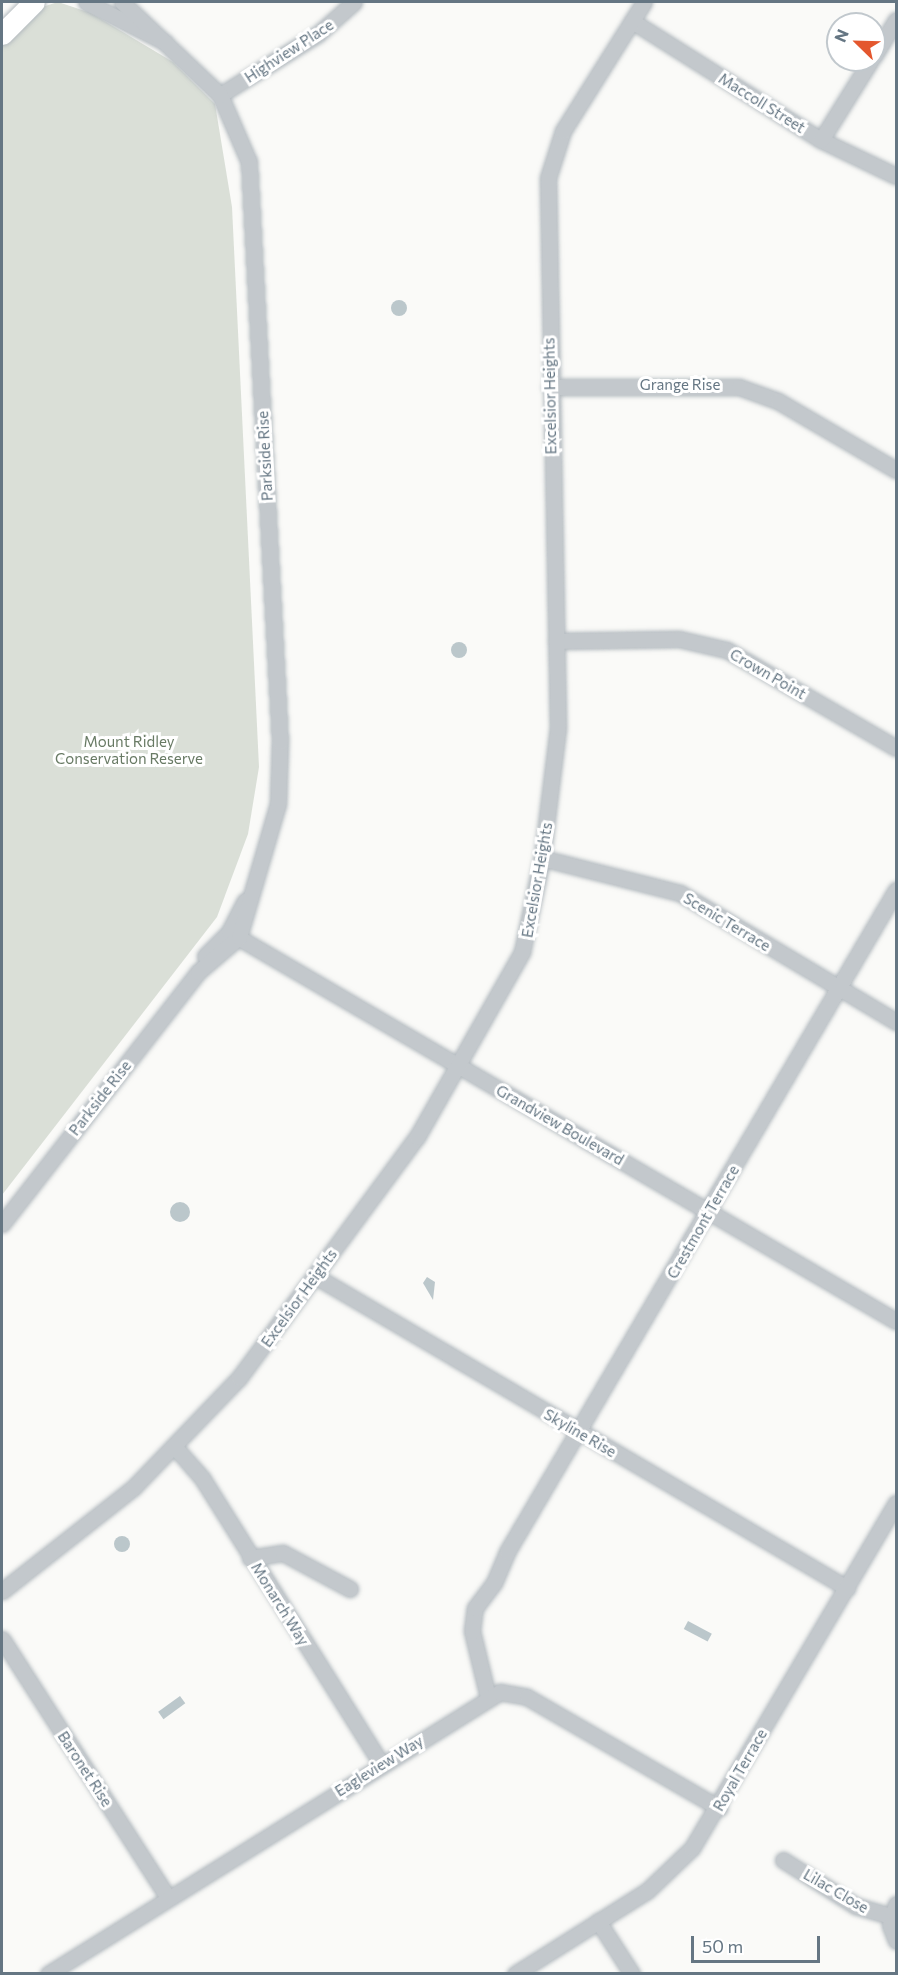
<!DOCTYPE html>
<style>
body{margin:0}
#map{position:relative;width:898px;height:1975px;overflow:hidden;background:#fafaf8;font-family:Commissioner,sans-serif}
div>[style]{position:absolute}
.green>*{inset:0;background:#dadfd7}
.water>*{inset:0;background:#bbc7cb;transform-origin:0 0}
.round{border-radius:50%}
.roads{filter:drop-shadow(0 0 2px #b3babf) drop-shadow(0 0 2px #b3babf)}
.street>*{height:15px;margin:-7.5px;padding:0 7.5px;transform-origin:7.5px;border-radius:7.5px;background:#c3c8cc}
.secondary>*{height:21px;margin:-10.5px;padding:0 10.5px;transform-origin:10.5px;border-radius:10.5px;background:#fff}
span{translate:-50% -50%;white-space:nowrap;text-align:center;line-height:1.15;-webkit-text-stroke:6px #fff;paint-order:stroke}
.street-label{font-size:15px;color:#657683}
.park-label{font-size:15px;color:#687a64}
.frame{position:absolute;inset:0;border:3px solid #657683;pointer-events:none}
.north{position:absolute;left:826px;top:12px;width:60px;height:60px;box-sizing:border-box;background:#fff;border:2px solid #c1c8cd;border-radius:50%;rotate:293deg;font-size:16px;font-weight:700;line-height:24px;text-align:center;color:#657683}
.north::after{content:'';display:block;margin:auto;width:21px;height:27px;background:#e4572e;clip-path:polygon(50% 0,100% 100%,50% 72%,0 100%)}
.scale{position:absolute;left:691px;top:1936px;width:129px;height:27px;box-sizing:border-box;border:3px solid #657683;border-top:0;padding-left:8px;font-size:18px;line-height:21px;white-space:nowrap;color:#657683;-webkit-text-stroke:4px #fff;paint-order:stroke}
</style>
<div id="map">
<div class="green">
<div style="clip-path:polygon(58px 2px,91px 13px,173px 62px,215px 104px,232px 207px,259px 767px,248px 834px,217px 917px,2px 1195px,2px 43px,39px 8px)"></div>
</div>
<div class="water">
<div class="round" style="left:391px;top:300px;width:16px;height:16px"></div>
<div class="round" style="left:451px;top:642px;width:16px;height:16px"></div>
<div class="round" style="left:170px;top:1202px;width:20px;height:20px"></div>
<div style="clip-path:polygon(427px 1277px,435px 1282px,433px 1300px,423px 1283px)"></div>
<div class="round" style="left:114px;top:1536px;width:16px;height:16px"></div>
<div style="left:688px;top:1621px;width:27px;height:9px;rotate:28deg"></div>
<div style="left:180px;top:1696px;width:9px;height:27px;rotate:54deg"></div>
</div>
<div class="roads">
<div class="street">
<div style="left:86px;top:2px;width:89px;rotate:26.9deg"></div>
<div style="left:632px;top:21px;width:223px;rotate:32.2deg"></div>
<div style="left:821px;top:140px;width:83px;rotate:25.6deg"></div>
<div style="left:874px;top:56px;width:42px;rotate:-58.6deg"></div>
<div style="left:220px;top:95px;width:115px;rotate:-31.9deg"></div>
<div style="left:318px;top:34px;width:48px;rotate:-41.6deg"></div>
<div style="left:821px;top:140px;width:94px;rotate:-58deg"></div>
<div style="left:550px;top:387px;width:189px"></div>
<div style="left:739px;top:387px;width:41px;rotate:19.7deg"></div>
<div style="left:778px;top:401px;width:137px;rotate:30.3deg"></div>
<div style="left:556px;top:641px;width:123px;rotate:-0.9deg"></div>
<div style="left:679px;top:639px;width:49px;rotate:12.9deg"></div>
<div style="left:727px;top:650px;width:195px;rotate:30.1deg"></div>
<div style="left:542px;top:858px;width:142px;rotate:14.2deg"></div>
<div style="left:680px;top:893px;width:252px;rotate:30.8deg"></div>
<div style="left:229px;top:932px;width:772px;rotate:30.25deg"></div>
<div style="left:205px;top:956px;width:34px;rotate:-45deg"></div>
<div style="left:229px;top:932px;width:35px;rotate:-63deg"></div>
<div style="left:2px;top:1224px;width:319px;rotate:-52.1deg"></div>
<div style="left:198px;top:972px;width:54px;rotate:-40.5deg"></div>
<div style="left:239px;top:937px;width:139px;rotate:-73.7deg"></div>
<div style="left:278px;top:804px;width:62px;rotate:-88.2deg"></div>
<div style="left:280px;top:742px;width:581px;rotate:-93.06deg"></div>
<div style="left:249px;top:162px;width:73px;rotate:-113.4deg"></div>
<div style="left:220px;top:95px;width:135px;rotate:-136.5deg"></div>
<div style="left:315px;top:1276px;width:617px;rotate:30.39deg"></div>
<div style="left:174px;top:1446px;width:43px;rotate:48.8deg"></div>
<div style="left:202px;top:1478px;width:339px;rotate:57.9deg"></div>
<div style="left:250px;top:1558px;width:33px;rotate:-9deg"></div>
<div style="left:283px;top:1553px;width:76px;rotate:28.2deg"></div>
<div style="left:2px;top:1591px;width:168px;rotate:-38.2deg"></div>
<div style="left:134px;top:1487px;width:151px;rotate:-46.1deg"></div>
<div style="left:239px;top:1378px;width:300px;rotate:-53.6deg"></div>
<div style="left:417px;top:1137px;width:213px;rotate:-60.4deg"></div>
<div style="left:522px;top:952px;width:96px;rotate:-78deg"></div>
<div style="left:542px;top:858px;width:131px;rotate:-83deg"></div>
<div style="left:558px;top:728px;width:550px;rotate:-91.04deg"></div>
<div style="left:548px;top:178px;width:49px;rotate:-72.3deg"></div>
<div style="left:563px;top:131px;width:152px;rotate:-57.9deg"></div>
<div style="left:2px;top:1639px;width:308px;rotate:57.3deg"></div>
<div style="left:488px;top:1697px;width:68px;rotate:-103.6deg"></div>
<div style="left:472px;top:1631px;width:23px;rotate:-83deg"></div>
<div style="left:475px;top:1608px;width:31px;rotate:-53deg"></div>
<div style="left:494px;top:1583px;width:34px;rotate:-67deg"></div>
<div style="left:507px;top:1552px;width:768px;rotate:-59.56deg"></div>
<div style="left:783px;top:1860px;width:86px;rotate:32.2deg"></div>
<div style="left:856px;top:1906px;width:36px;rotate:16deg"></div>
<div style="left:896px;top:1904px;width:22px;rotate:106deg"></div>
<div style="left:890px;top:1925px;width:17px;rotate:69deg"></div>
<div style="left:598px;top:1921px;width:63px;rotate:57.3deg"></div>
<div style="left:48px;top:1974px;width:533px;rotate:-31.96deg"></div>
<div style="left:500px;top:1692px;width:27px;rotate:10deg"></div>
<div style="left:527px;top:1697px;width:222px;rotate:30deg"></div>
<div style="left:515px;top:1974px;width:156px;rotate:-32.2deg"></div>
<div style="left:647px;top:1891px;width:62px;rotate:-43.7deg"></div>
<div style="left:692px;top:1848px;width:401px;rotate:-59.4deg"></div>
</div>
<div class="secondary">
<div style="left:2px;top:34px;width:45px;rotate:-45deg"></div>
</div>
</div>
<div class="street-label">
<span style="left:289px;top:51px;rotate:-33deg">Highview Place</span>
<span style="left:762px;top:103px;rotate:32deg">Maccoll Street</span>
<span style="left:680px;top:385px">Grange Rise</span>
<span style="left:550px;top:396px;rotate:-91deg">Excelsior Heights</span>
<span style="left:265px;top:456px;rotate:-93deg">Parkside Rise</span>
<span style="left:768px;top:674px;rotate:30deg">Crown Point</span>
<span style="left:537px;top:880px;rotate:-80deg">Excelsior Heights</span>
<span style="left:727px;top:922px;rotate:31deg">Scenic Terrace</span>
<span style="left:100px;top:1098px;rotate:-52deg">Parkside Rise</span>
<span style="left:560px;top:1125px;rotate:30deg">Grandview Boulevard</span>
<span style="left:703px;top:1222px;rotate:-60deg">Crestmont Terrace</span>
<span style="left:299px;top:1298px;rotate:-54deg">Excelsior Heights</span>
<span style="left:580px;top:1433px;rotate:30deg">Skyline Rise</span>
<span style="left:280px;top:1604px;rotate:58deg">Monarch Way</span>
<span style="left:379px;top:1766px;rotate:-32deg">Eagleview Way</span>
<span style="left:85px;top:1769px;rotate:57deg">Baronet Rise</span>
<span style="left:740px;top:1770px;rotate:-60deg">Royal Terrace</span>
<span style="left:836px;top:1891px;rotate:30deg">Lilac Close</span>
</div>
<div class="park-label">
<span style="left:129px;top:750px">Mount Ridley<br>Conservation Reserve</span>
</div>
<div class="frame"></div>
<div class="north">N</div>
<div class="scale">50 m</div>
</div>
